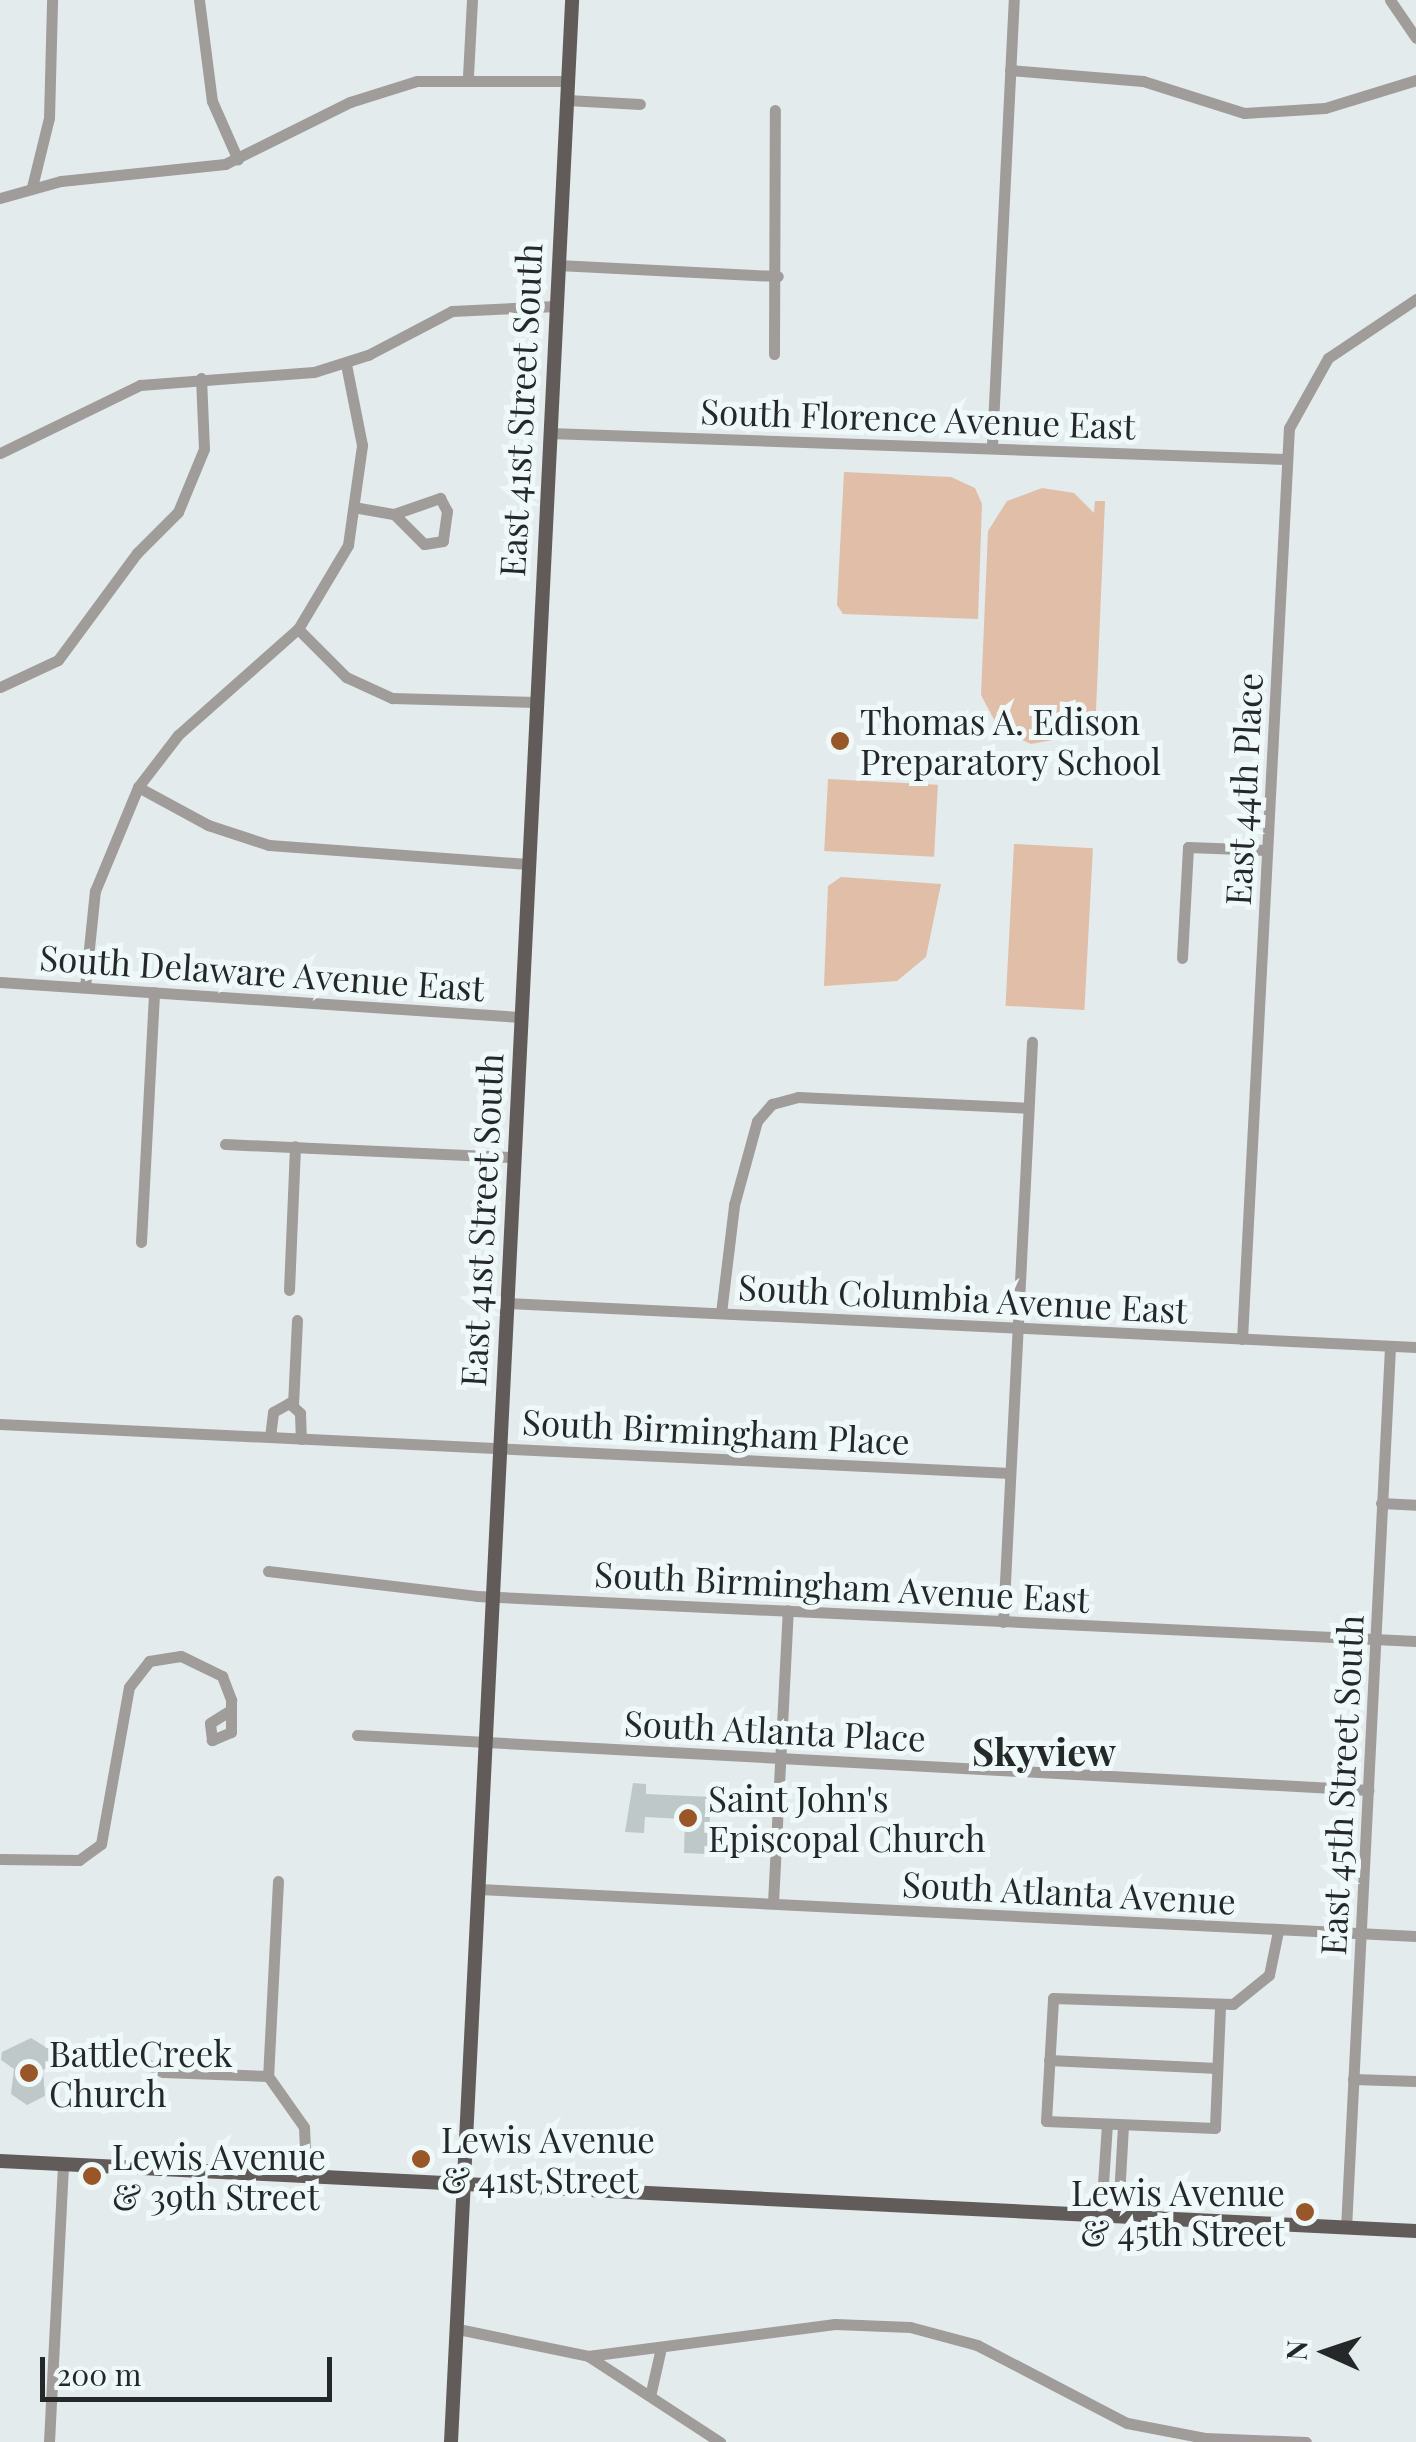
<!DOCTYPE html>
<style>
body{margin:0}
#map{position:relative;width:1416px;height:2442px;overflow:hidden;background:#e3ebec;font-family:"Playfair Display",serif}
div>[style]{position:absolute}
.green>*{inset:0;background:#e0bea8;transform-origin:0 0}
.building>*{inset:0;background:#bfc8c8}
.minor>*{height:11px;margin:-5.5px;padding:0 5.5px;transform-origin:5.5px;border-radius:5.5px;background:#9f9c9a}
.major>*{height:14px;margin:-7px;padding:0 7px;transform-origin:7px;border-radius:7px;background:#615c5a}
.dots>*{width:28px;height:28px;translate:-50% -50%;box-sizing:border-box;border:5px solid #f0f9f9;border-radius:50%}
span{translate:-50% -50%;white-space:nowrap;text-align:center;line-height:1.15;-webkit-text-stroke:10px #f0f9f9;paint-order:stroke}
.street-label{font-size:35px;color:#252828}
.poi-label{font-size:35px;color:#252828}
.left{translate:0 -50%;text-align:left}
.right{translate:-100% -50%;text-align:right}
.neighbourhood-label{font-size:38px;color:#252828;font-weight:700}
.north{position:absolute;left:1276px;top:2302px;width:100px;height:100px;-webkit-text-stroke:8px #f0f9f9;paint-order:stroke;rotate:273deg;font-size:28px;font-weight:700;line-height:40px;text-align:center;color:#252828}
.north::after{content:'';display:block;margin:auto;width:35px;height:45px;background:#252828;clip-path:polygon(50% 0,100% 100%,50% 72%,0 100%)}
.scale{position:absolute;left:40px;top:2357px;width:292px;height:45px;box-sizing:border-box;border:5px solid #252828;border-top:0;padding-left:12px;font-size:30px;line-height:35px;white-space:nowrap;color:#252828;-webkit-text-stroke:8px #f0f9f9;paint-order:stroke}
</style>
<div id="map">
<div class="green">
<div style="clip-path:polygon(844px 472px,951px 477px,975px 488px,982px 504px,978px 619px,843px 614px,837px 605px)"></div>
<div style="clip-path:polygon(1042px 488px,1074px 493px,1094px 513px,1095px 501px,1105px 501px,1095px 734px,1084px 734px,1083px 722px,1068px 737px,1031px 744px,999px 729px,981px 695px,988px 531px,1007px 501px)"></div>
<div style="left:828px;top:779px;width:110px;height:72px;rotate:3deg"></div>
<div style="left:1014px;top:844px;width:79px;height:162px;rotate:3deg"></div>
<div style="clip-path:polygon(841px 877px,941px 884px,926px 957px,897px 981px,824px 986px,828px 886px)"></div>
</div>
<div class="building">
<div style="clip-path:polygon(633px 1783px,646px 1784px,646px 1794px,711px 1797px,708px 1854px,684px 1853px,685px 1819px,645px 1817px,644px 1833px,625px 1832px)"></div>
<div style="clip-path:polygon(31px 2038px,57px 2054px,57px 2063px,43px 2070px,45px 2096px,27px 2105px,11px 2094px,14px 2069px,1px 2060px,2px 2052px)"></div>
</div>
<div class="minor">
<div style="left:199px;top:0;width:102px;rotate:82.7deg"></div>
<div style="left:212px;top:101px;width:64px;rotate:66.2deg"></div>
<div style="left:1390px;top:0;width:46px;rotate:55.6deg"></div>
<div style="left:1010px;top:70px;width:133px;rotate:4.7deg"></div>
<div style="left:1143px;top:81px;width:106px;rotate:17.6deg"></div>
<div style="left:1244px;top:113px;width:81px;rotate:-3.5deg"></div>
<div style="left:1325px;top:108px;width:95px;rotate:-17.1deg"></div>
<div style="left:468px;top:76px;width:76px;rotate:-87deg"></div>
<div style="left:567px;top:100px;width:73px;rotate:3.1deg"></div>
<div style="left:32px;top:187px;width:71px;rotate:-76.2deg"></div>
<div style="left:49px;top:118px;width:118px;rotate:-88.5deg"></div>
<div style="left:0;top:198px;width:63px;rotate:-15.6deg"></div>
<div style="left:61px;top:181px;width:165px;rotate:-5.9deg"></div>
<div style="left:225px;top:164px;width:140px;rotate:-26.4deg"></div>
<div style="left:350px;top:102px;width:70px;rotate:-17.4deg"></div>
<div style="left:417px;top:81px;width:151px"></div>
<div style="left:558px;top:265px;width:220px;rotate:2.9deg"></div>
<div style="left:774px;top:354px;width:244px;rotate:-89.8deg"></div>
<div style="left:549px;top:433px;width:737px;rotate:2.02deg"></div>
<div style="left:992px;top:445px;width:446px;rotate:-87.2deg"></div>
<div style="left:0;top:453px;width:156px;rotate:-25.9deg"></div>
<div style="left:140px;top:385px;width:174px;rotate:-4.3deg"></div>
<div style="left:314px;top:372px;width:57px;rotate:-17.5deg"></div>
<div style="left:368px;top:355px;width:95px;rotate:-27.6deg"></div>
<div style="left:452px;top:311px;width:104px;rotate:-2.8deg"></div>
<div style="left:359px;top:508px;width:36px;rotate:10deg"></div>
<div style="left:394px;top:514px;width:49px;rotate:-19.2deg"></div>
<div style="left:440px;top:498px;width:15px;rotate:62deg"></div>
<div style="left:447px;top:511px;width:30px;rotate:98deg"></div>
<div style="left:443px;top:541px;width:19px;rotate:171deg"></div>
<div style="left:424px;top:544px;width:42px;rotate:-135deg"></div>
<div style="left:298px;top:629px;width:68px;rotate:45deg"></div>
<div style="left:346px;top:677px;width:51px;rotate:24.5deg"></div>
<div style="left:392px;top:698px;width:144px;rotate:1.6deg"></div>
<div style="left:0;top:687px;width:64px;rotate:-25deg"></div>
<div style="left:58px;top:660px;width:133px;rotate:-53.6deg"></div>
<div style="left:137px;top:553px;width:58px;rotate:-45deg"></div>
<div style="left:178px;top:512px;width:68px;rotate:-67.6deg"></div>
<div style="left:204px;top:449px;width:71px;rotate:-92.4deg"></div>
<div style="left:138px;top:787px;width:80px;rotate:28.5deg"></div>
<div style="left:208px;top:825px;width:64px;rotate:18.2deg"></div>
<div style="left:269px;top:845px;width:259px;rotate:4.2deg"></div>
<div style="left:1182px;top:958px;width:111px;rotate:-86.9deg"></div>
<div style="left:1188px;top:847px;width:79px;rotate:2.2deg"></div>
<div style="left:0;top:982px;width:521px;rotate:3.85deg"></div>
<div style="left:85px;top:987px;width:97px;rotate:-84.1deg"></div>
<div style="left:95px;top:891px;width:113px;rotate:-67.5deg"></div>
<div style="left:138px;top:787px;width:66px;rotate:-52.4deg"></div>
<div style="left:178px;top:735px;width:160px;rotate:-41.5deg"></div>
<div style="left:298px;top:629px;width:98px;rotate:-59.2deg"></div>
<div style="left:348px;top:545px;width:101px;rotate:-82deg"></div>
<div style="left:362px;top:445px;width:83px;rotate:-101.2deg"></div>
<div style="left:225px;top:1144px;width:290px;rotate:2.6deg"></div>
<div style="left:141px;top:1242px;width:250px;rotate:-87deg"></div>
<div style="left:289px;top:1290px;width:144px;rotate:-87.6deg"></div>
<div style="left:507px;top:1303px;width:910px;rotate:2.77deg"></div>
<div style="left:721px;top:1313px;width:109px;rotate:-83.1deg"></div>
<div style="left:734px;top:1205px;width:87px;rotate:-74.7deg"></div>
<div style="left:757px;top:1121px;width:23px;rotate:-49deg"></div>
<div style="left:772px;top:1104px;width:27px;rotate:-15deg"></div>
<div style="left:798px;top:1097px;width:230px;rotate:2.7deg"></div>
<div style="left:1242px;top:1339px;width:912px;rotate:-87.05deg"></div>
<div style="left:1289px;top:428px;width:80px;rotate:-60.9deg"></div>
<div style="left:1328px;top:358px;width:106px;rotate:-33.8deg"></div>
<div style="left:293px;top:1405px;width:85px;rotate:-87.3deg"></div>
<div style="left:0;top:1424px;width:1011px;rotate:2.78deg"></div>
<div style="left:270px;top:1437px;width:25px;rotate:-83deg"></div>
<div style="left:273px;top:1412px;width:18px;rotate:-29deg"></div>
<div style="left:289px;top:1403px;width:15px;rotate:42deg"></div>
<div style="left:300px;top:1413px;width:26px;rotate:88deg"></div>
<div style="left:1381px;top:1503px;width:35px;rotate:3deg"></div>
<div style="left:268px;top:1571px;width:210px;rotate:6.8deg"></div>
<div style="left:477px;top:1596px;width:940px;rotate:2.74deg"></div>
<div style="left:1003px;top:1622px;width:581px;rotate:-87.14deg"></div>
<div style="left:357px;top:1735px;width:1013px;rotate:3.11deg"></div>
<div style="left:0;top:1859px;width:79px;rotate:0.7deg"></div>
<div style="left:79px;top:1860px;width:27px;rotate:-36deg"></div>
<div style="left:101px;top:1844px;width:159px;rotate:-79.9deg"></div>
<div style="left:129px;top:1687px;width:33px;rotate:-52deg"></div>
<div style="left:149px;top:1661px;width:32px;rotate:-9deg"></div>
<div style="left:181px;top:1656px;width:46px;rotate:26deg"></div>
<div style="left:222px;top:1676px;width:26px;rotate:69deg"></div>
<div style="left:231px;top:1700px;width:32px;rotate:90deg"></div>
<div style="left:231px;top:1732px;width:21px;rotate:157deg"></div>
<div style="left:212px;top:1740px;width:17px;rotate:-97deg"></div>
<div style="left:210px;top:1723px;width:25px;rotate:-32deg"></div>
<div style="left:278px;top:1881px;width:195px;rotate:92.9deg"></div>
<div style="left:268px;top:2076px;width:62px;rotate:54.8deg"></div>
<div style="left:304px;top:2127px;width:45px;rotate:87.5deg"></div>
<div style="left:479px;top:1889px;width:938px;rotate:2.87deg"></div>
<div style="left:773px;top:1903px;width:293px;rotate:-87.1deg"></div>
<div style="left:1220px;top:2007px;width:121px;rotate:92.4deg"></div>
<div style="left:1215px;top:2128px;width:169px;rotate:-177.6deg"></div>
<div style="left:1046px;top:2121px;width:123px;rotate:-86.7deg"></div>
<div style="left:1053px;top:1998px;width:180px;rotate:1.9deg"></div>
<div style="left:1233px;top:2004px;width:46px;rotate:-38.9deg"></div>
<div style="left:1269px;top:1975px;width:45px;rotate:-78.4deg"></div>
<div style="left:132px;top:2057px;width:34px;rotate:26deg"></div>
<div style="left:163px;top:2072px;width:105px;rotate:2.2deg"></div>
<div style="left:1049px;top:2060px;width:168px;rotate:2.7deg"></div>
<div style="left:1353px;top:2079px;width:63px;rotate:1.8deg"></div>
<div style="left:1101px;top:2214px;width:90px;rotate:-86.2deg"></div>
<div style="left:1118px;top:2215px;width:90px;rotate:-86.8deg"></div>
<div style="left:1346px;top:2228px;width:883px;rotate:-87.14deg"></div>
<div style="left:458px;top:2329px;width:133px;rotate:11.7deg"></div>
<div style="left:588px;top:2356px;width:249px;rotate:-7.4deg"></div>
<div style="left:835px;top:2324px;width:75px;rotate:2.3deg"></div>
<div style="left:910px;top:2327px;width:69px;rotate:15deg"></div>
<div style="left:977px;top:2345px;width:169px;rotate:27.5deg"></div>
<div style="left:1127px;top:2423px;width:79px;rotate:10.9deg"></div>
<div style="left:1205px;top:2438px;width:101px;rotate:2.3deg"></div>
<div style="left:588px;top:2356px;width:158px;rotate:33.1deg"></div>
<div style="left:651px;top:2392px;width:41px;rotate:-77.3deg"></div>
<div style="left:49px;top:2442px;width:278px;rotate:-87.1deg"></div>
</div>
<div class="major">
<div style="left:0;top:2161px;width:1418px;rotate:2.83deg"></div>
<div style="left:451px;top:2442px;width:2445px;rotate:-87.16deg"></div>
</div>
<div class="dots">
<div style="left:840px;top:741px;background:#995626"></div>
<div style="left:688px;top:1818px;background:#995626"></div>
<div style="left:29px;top:2073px;background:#995626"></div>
<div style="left:421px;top:2159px;background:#995626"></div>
<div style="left:92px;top:2176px;background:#995626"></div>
<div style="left:1305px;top:2212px;background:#995626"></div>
</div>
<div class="street-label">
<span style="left:520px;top:410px;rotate:-87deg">East 41st Street South</span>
<span style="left:918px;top:418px;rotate:2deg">South Florence Avenue East</span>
<span style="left:1243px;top:789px;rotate:-87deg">East 44th Place</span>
<span style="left:262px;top:972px;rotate:4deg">South Delaware Avenue East</span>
<span style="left:481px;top:1220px;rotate:-87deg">East 41st Street South</span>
<span style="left:963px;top:1298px;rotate:3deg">South Columbia Avenue East</span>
<span style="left:716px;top:1431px;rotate:3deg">South Birmingham Place</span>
<span style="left:842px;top:1586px;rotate:3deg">South Birmingham Avenue East</span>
<span style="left:775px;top:1730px;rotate:3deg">South Atlanta Place</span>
<span style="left:1341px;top:1785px;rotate:-87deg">East 45th Street South</span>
<span style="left:1069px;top:1892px;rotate:3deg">South Atlanta Avenue</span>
</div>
<div class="poi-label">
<span class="left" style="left:860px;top:741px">Thomas A. Edison<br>Preparatory School</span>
<span class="left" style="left:708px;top:1818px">Saint John's<br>Episcopal Church</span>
<span class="left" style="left:49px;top:2073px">BattleCreek<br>Church</span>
<span class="left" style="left:441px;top:2159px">Lewis Avenue<br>&amp; 41st Street</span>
<span class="left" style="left:112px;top:2176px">Lewis Avenue<br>&amp; 39th Street</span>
<span class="right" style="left:1285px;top:2212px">Lewis Avenue<br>&amp; 45th Street</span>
</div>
<div class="neighbourhood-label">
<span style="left:1044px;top:1751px">Skyview</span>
</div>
<div class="north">N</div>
<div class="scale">200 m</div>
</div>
